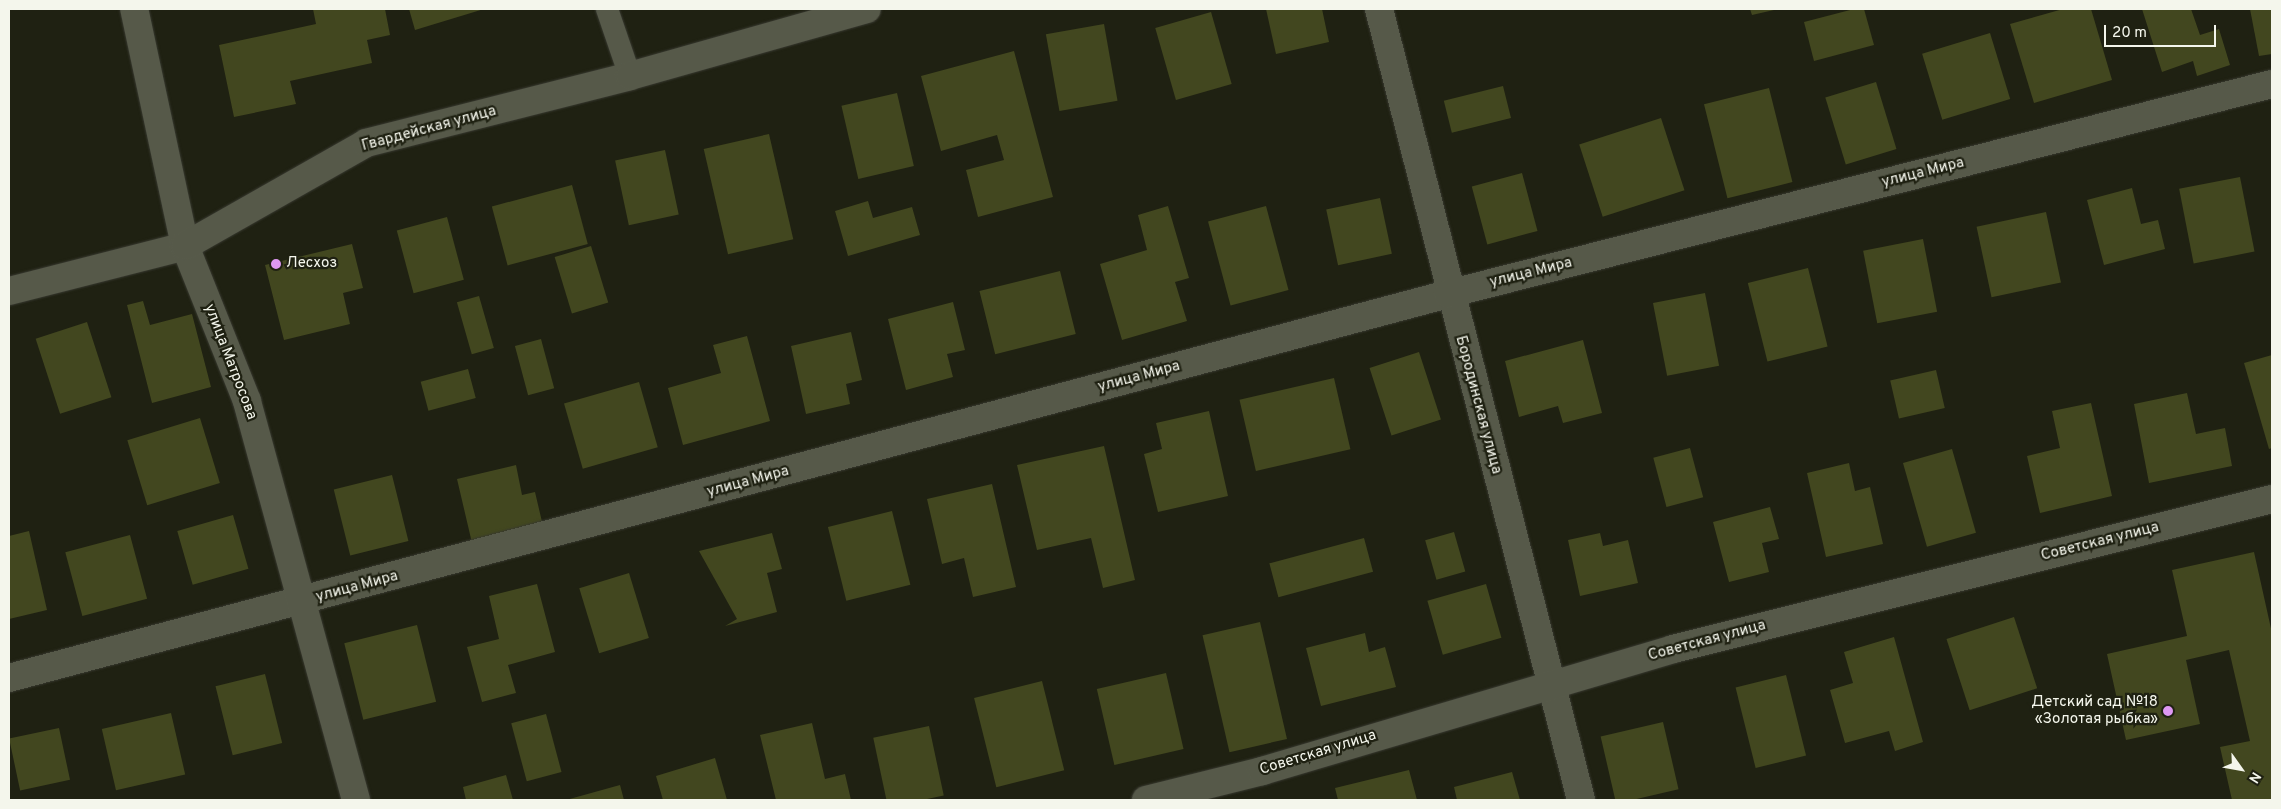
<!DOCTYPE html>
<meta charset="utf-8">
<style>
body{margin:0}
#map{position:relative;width:2281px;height:809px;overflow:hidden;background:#1f2112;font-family:Overpass,sans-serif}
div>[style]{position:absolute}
.building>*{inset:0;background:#42471f;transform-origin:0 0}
.roads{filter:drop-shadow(0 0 1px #383930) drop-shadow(0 0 1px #383930)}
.service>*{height:22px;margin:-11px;padding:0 11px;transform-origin:11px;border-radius:11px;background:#565949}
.minor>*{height:28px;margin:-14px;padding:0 14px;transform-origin:14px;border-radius:14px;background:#565949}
.tertiary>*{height:28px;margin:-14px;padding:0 14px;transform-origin:14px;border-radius:14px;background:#565949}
.dots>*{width:14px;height:14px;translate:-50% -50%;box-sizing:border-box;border:2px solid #1f2112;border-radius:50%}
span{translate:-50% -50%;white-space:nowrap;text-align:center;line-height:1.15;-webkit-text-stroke:4.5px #1f2112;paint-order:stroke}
.street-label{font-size:15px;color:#f4f6ec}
.poi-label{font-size:15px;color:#f4f6ec}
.left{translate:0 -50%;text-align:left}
.right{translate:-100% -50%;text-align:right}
.frame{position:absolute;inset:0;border:10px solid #f4f6ec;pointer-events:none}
.north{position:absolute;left:2216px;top:744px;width:50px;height:50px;-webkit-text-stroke:4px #1f2112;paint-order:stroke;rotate:122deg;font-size:14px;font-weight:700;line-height:20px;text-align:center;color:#f4f6ec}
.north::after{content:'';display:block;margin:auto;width:18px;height:22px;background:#f4f6ec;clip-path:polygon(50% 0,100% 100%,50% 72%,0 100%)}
.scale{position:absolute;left:2104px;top:25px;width:112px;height:22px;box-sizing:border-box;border:2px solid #f4f6ec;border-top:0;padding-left:6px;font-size:15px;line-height:18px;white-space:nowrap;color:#f4f6ec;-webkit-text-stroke:4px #1f2112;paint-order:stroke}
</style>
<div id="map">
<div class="building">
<div style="clip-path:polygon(313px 9px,385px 9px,390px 35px,367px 40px,372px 63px,290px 81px,296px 104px,234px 117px,219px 45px,316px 24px)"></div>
<div style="clip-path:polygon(409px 9px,484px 9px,415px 30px)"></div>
<div style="clip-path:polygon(1266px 9px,1322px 9px,1329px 42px,1276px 54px)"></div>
<div style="clip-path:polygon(1750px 9px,1774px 9px,1774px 10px,1752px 15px)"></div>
<div style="clip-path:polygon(1854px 9px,1864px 9px,1874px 45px,1814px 61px,1804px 22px)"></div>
<div style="clip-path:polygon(2063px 9px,2091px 9px,2112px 80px,2034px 103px,2010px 24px)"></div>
<div style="clip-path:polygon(2142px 9px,2191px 9px,2200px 35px,2219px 29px,2230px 65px,2197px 76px,2193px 61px,2162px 72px)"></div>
<div style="clip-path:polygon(2250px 9px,2272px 9px,2272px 54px,2259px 56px)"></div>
<div style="left:1211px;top:12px;width:75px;height:58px;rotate:74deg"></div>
<div style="left:1104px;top:24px;width:78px;height:59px;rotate:80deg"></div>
<div style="left:1990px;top:33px;width:69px;height:71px;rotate:73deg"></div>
<div style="clip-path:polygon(1014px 51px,1053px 197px,978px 217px,966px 170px,1004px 160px,997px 135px,941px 151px,921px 76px)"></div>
<div style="left:1876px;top:82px;width:70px;height:53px;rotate:73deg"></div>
<div style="left:1503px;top:86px;width:33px;height:61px;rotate:76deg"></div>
<div style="left:1769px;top:88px;width:97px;height:67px;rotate:76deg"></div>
<div style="left:897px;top:93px;width:75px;height:57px;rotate:77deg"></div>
<div style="left:1661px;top:118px;width:76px;height:86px;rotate:72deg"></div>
<div style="left:769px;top:134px;width:108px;height:67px;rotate:77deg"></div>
<div style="left:665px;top:150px;width:66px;height:51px;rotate:78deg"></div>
<div style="left:1522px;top:173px;width:60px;height:52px;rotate:75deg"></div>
<div style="left:2240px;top:177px;width:76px;height:62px;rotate:79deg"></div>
<div style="left:572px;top:185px;width:61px;height:83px;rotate:75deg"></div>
<div style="clip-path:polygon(2132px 188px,2141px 224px,2158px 220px,2165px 249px,2104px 265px,2087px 200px)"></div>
<div style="left:1380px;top:198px;width:57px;height:55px;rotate:78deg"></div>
<div style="clip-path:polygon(868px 201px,873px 218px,912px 207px,920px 235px,848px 256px,835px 211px)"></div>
<div style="clip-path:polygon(1168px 206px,1189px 278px,1175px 282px,1187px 321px,1122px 340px,1100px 264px,1147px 250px,1138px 215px)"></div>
<div style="left:1266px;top:206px;width:87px;height:60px;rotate:75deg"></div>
<div style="left:2046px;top:212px;width:72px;height:71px;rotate:78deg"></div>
<div style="left:447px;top:217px;width:65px;height:52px;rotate:75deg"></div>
<div style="left:1923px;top:239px;width:74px;height:61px;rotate:79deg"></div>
<div style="clip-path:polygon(352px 244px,363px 288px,343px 293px,350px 324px,284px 340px,265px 265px)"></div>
<div style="left:591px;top:246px;width:59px;height:38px;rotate:73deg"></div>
<div style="left:1808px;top:268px;width:81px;height:62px;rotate:76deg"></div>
<div style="left:1060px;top:271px;width:65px;height:83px;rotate:76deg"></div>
<div style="left:1705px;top:293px;width:74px;height:53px;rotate:79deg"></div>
<div style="left:479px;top:296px;width:54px;height:23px;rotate:74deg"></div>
<div style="clip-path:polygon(143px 301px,150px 325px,192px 314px,211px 387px,152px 403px,127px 305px)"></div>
<div style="clip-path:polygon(953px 302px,965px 350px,947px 354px,953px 377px,906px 390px,888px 319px)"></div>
<div style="left:87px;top:322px;width:79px;height:54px;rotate:72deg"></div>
<div style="clip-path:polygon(851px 332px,862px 380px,846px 384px,850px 404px,806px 414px,791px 346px)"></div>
<div style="clip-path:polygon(747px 336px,770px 421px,683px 445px,668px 388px,721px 373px,713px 345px)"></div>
<div style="left:541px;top:339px;width:51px;height:27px;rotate:75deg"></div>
<div style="clip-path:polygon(1583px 340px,1602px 413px,1563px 423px,1558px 406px,1519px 417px,1505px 361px)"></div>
<div style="left:1419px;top:352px;width:71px;height:52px;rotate:72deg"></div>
<div style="clip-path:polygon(2272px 355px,2272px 448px,2269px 449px,2244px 363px)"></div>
<div style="left:468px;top:369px;width:30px;height:49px;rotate:75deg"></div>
<div style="left:1936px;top:370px;width:39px;height:47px;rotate:77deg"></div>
<div style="left:1334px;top:378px;width:73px;height:97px;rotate:77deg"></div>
<div style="left:639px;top:382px;width:68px;height:78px;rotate:74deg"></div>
<div style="clip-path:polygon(2187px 393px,2196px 434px,2225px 428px,2232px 466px,2149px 483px,2134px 404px)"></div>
<div style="clip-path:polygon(2091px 403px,2112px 496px,2040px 513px,2027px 456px,2060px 448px,2052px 411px)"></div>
<div style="clip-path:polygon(1209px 411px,1228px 496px,1158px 512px,1144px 454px,1162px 449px,1156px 423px)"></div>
<div style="left:200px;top:418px;width:68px;height:76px;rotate:73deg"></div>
<div style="clip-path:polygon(1104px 446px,1135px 580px,1103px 588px,1091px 538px,1037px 550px,1017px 465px)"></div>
<div style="left:1690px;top:448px;width:51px;height:38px;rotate:75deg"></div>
<div style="left:1952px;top:449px;width:87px;height:51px;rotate:74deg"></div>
<div style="clip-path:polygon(1849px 463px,1855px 491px,1870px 487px,1883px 544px,1826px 557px,1807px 473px)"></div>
<div style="clip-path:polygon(516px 465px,522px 495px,535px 492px,543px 526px,472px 543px,457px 479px)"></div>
<div style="left:392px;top:475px;width:68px;height:60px;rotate:76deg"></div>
<div style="clip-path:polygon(992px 484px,1016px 587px,973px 597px,964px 558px,942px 564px,927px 499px)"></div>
<div style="clip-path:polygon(1770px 507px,1779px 539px,1762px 543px,1769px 572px,1729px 582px,1713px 522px)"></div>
<div style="left:892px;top:511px;width:76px;height:66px;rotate:76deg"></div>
<div style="left:233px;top:515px;width:56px;height:58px;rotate:74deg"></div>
<div style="clip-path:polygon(29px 531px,47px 610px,9px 619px,9px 536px)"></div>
<div style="left:1454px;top:532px;width:41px;height:30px;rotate:74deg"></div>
<div style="clip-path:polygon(772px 533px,782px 569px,767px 573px,777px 612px,725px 626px,737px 619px,699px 551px)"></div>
<div style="clip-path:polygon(1600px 533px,1603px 546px,1628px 540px,1638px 583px,1580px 596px,1568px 540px)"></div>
<div style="left:130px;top:535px;width:66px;height:67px;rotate:75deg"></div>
<div style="left:1364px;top:538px;width:35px;height:98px;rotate:75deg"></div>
<div style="clip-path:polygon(2254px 552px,2272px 633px,2272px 800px,2232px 800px,2220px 747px,2250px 741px,2229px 650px,2186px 660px,2200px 724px,2126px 740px,2107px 654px,2187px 636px,2172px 570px)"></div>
<div style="left:629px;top:573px;width:68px;height:52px;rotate:73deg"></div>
<div style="clip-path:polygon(537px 584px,555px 652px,508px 665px,516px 693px,482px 702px,467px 647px,499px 639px,489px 596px)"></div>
<div style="left:1486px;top:584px;width:56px;height:61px;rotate:74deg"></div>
<div style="left:2014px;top:617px;width:75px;height:71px;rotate:72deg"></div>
<div style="left:1260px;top:622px;width:120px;height:59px;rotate:77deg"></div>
<div style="left:417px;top:625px;width:79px;height:75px;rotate:76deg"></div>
<div style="clip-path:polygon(1365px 633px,1369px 652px,1385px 647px,1396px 687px,1321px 706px,1306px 648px)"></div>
<div style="clip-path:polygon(1894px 637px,1923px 742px,1895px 751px,1889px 731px,1845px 743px,1830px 690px,1853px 683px,1844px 652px)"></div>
<div style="left:1166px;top:673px;width:78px;height:71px;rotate:77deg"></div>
<div style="left:265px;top:674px;width:71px;height:51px;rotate:76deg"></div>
<div style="left:1786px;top:675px;width:83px;height:52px;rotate:76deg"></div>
<div style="left:1042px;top:681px;width:92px;height:70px;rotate:76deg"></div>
<div style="left:171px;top:713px;width:63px;height:71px;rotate:77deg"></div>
<div style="left:546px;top:714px;width:60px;height:36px;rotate:75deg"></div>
<div style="left:1663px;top:722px;width:69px;height:64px;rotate:77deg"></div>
<div style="clip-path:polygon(812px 723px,825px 779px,845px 774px,851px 800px,776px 800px,760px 735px)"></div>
<div style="left:929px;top:726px;width:71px;height:57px;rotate:78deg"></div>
<div style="left:59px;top:728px;width:53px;height:51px;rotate:78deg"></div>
<div style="clip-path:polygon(715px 758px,727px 800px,663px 800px,656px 776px)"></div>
<div style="clip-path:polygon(1409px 770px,1417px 800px,1338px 800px,1335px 788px)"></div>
<div style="clip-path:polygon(1512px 772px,1520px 800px,1457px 800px,1454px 787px)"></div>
<div style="clip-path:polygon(506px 775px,513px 800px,466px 800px,463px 787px)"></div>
<div style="clip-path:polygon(620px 785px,624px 800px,566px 800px)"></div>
</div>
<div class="roads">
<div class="service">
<div style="left:607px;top:9px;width:71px;rotate:71.1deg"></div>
</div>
<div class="minor">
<div style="left:1379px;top:9px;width:816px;rotate:75.67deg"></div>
<div style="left:9px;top:291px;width:182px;rotate:-14.3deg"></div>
<div style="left:185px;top:246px;width:242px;rotate:-102.1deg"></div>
<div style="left:9px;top:678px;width:1489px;rotate:-14.94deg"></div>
<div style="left:1448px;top:294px;width:850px;rotate:-14.3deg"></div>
<div style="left:1146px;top:800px;width:120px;rotate:-14deg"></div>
<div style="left:1262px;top:771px;width:429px;rotate:-16.5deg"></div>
<div style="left:1673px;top:649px;width:617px;rotate:-14.06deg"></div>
</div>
<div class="tertiary">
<div style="left:356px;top:800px;width:414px;rotate:-105.3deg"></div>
<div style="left:247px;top:401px;width:167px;rotate:-111.8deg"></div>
<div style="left:185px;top:246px;width:208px;rotate:-29.6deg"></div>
<div style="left:366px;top:143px;width:272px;rotate:-14.2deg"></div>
<div style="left:630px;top:76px;width:246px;rotate:-15.8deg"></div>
</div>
</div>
<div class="dots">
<div style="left:276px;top:264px;background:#de98f2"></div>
<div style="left:2168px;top:711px;background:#de98f2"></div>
</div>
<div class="street-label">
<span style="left:429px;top:129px;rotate:-15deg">Гвардейская улица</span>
<span style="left:1923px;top:173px;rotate:-14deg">улица Мира</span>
<span style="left:1531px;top:273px;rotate:-14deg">улица Мира</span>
<span style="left:230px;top:362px;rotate:69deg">улица Матросова</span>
<span style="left:1139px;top:377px;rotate:-15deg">улица Мира</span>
<span style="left:1478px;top:405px;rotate:75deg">Бородинская улица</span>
<span style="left:748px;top:482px;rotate:-15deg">улица Мира</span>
<span style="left:2100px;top:542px;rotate:-14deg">Советская улица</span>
<span style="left:357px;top:587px;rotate:-15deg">улица Мира</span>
<span style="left:1707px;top:641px;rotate:-15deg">Советская улица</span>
<span style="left:1318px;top:753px;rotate:-17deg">Советская улица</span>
</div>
<div class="poi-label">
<span class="left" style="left:286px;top:264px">Лесхоз</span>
<span class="right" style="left:2158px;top:711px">Детский сад №18<br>«Золотая рыбка»</span>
</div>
<div class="frame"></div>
<div class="north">N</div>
<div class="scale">20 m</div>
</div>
